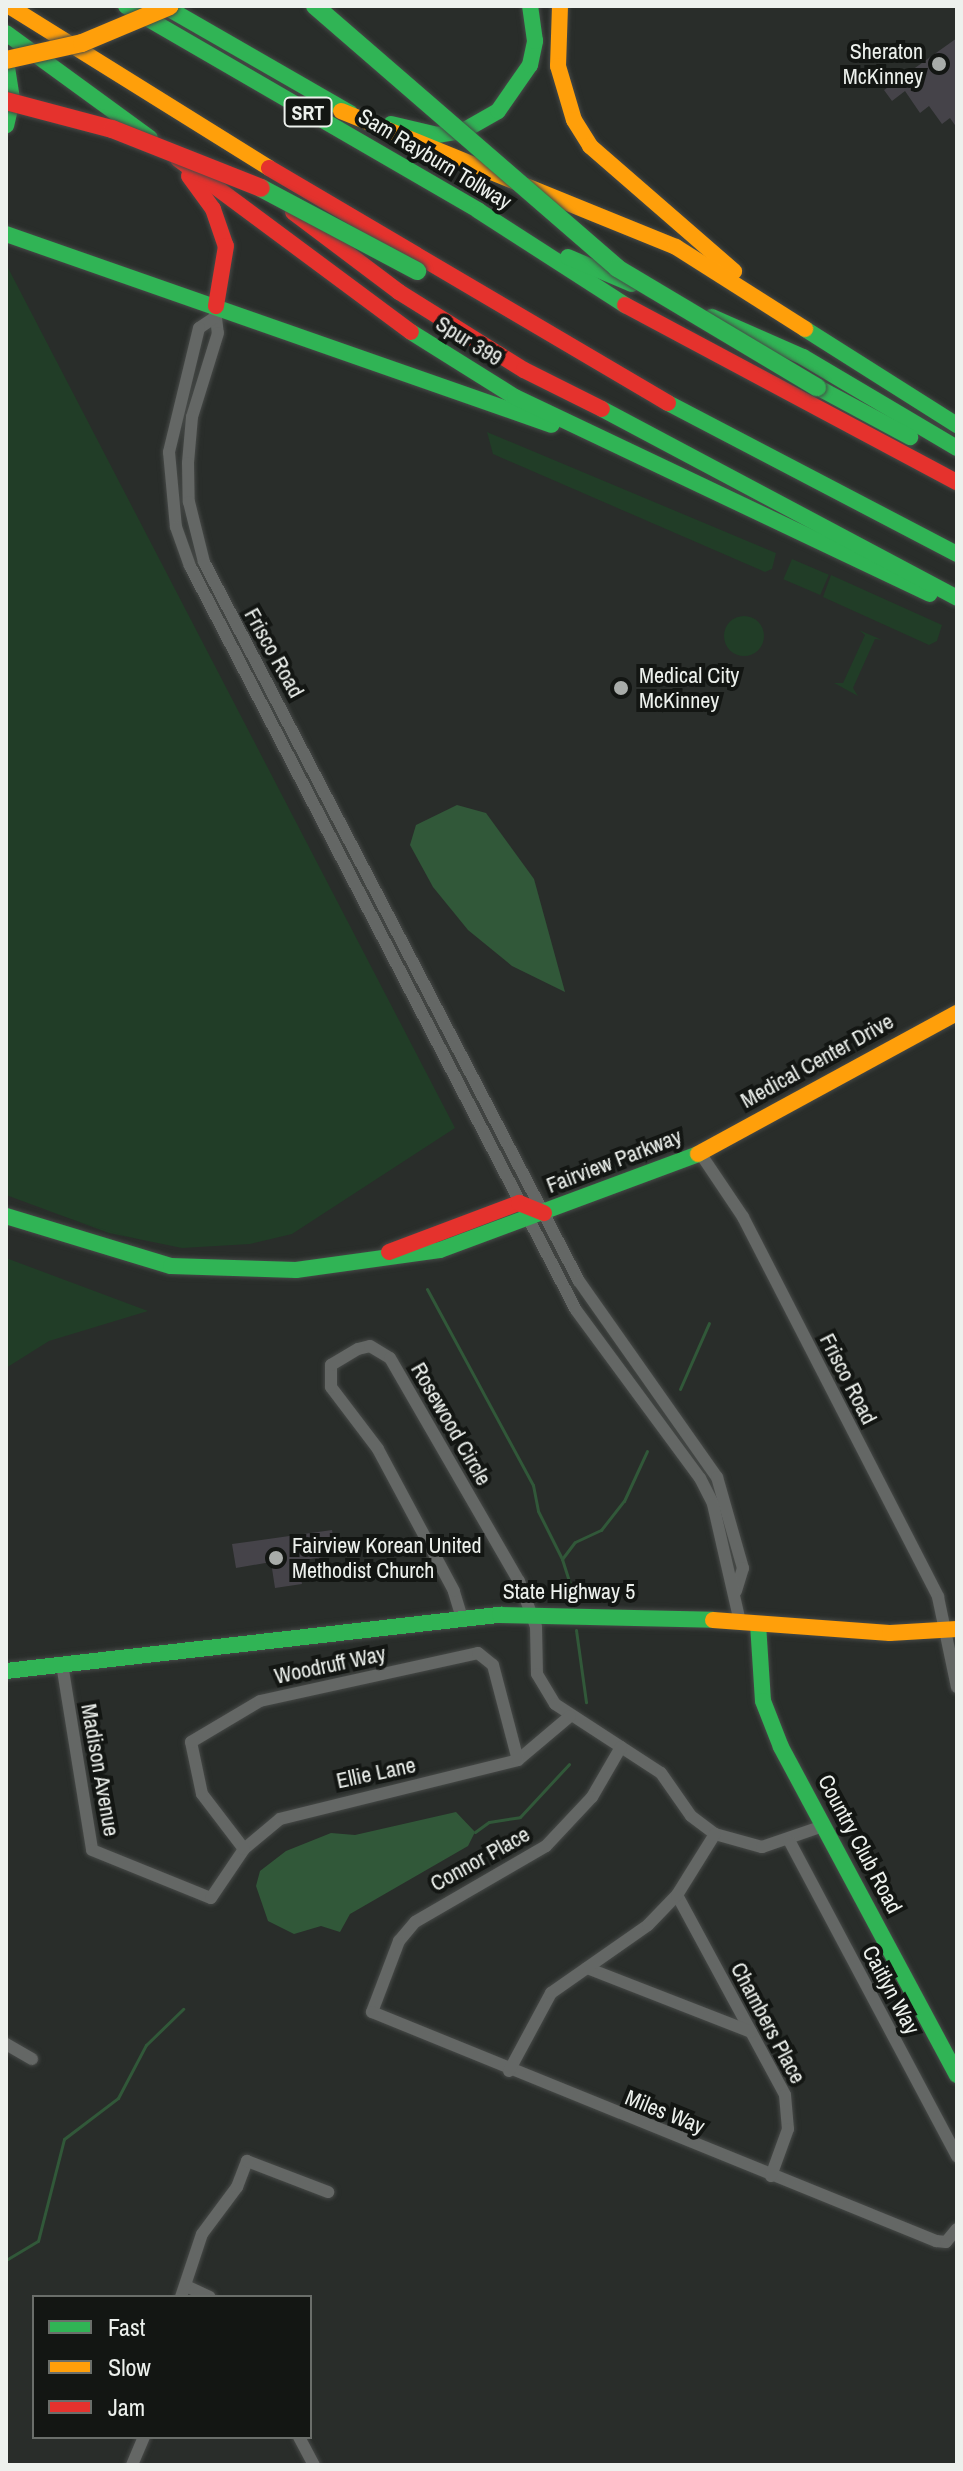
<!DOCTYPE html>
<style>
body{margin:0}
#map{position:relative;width:963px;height:2471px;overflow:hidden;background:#292d2a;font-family:"Archivo Narrow",sans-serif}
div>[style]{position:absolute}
.green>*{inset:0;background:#213d27;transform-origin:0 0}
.round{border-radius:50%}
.water>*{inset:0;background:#315839}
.stream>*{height:3px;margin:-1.5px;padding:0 1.5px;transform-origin:1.5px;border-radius:1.5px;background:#315839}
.building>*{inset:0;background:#454349}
.roads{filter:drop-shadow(0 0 2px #464947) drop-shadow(0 0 2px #464947)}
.street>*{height:12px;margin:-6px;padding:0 6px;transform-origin:6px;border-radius:6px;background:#646765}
.fast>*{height:16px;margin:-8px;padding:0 8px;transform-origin:8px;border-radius:8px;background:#30b455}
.slow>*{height:16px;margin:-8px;padding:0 8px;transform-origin:8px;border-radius:8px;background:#ff9f0a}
.jam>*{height:16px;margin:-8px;padding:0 8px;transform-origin:8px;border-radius:8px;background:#e5322d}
.bridges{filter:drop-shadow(0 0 2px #464947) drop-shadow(0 0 2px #464947)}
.fast-bridge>*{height:18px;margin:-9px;padding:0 9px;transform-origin:9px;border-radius:9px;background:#30b455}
.slow-bridge>*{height:18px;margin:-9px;padding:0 9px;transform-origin:9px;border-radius:9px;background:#ff9f0a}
.jam-bridge>*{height:18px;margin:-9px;padding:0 9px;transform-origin:9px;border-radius:9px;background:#e5322d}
.dots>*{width:22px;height:22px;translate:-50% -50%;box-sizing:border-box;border:4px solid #131613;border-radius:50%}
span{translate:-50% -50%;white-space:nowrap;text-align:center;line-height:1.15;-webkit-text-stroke:8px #131613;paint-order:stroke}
.shield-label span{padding:2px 6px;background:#131613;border:2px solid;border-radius:6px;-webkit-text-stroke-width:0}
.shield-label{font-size:20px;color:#edf1ed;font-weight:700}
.poi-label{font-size:22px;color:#edf1ed}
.right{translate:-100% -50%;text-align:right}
.left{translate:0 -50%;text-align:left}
.street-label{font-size:22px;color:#edf1ed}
.frame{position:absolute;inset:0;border:8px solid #edf1ed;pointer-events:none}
.legend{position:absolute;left:32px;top:2295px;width:280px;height:144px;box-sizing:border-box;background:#131613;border:2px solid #6a6e6a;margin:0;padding:10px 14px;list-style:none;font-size:24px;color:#edf1ed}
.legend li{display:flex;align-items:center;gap:16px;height:40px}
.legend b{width:40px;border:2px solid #6a6e6a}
</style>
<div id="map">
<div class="green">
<div style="clip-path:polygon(6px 264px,455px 1128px,292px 1234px,250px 1244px,182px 1248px,109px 1233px,6px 1195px)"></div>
<div style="clip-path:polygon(487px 432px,776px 553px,772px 569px,765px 572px,493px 454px)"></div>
<div style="left:792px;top:559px;width:40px;height:22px;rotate:23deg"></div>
<div style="clip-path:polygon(831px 575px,942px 625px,937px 641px,929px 645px,823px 597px)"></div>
<div class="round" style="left:724px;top:616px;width:40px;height:40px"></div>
<div style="clip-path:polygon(859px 630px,882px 640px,875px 639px,853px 688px,858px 696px,834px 683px,843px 683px,865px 635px)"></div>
<div style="clip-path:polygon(6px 1258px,148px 1311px,49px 1341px,6px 1368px)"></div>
</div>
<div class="water">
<div style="clip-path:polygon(457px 805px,486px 813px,534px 879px,565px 992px,512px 966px,468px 930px,433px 887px,410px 845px,416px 825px)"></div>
<div style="clip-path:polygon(456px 1812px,475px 1832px,468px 1846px,350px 1914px,340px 1932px,321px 1926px,294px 1934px,268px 1921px,256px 1886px,260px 1871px,286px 1851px,331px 1833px,355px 1835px)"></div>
</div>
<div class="stream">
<div style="left:427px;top:1289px;width:223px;rotate:61.6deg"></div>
<div style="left:533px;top:1485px;width:26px;rotate:79deg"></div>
<div style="left:538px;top:1511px;width:54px;rotate:63.4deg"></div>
<div style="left:680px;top:1389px;width:72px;rotate:-66.3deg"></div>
<div style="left:575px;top:1600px;width:43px;rotate:-107.6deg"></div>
<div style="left:562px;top:1559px;width:21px;rotate:-53deg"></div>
<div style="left:575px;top:1542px;width:29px;rotate:-25deg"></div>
<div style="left:601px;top:1530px;width:37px;rotate:-52deg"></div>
<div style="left:624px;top:1501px;width:55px;rotate:-65.3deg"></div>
<div style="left:576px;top:1630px;width:73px;rotate:82.1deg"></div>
<div style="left:475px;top:1832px;width:17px;rotate:-36deg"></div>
<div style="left:489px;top:1822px;width:31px;rotate:-9deg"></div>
<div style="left:520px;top:1817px;width:72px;rotate:-47.2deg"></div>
<div style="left:6px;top:2260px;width:37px;rotate:-31deg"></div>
<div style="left:38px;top:2241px;width:105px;rotate:-75.7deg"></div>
<div style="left:64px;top:2139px;width:68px;rotate:-37.2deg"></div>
<div style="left:118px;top:2098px;width:60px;rotate:-62.2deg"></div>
<div style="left:146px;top:2045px;width:52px;rotate:-44.2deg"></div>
</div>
<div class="building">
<div style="clip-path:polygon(957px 38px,957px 128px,950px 118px,942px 124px,929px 106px,920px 113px,905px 91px,892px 101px,884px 90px)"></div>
<div style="clip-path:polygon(332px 1530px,336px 1555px,298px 1561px,302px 1584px,275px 1588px,271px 1562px,236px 1568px,232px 1544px)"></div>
</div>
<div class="roads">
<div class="street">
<div style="left:215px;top:310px;width:23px;rotate:83deg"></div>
<div style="left:218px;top:333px;width:88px;rotate:107.2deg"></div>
<div style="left:192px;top:417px;width:46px;rotate:95deg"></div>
<div style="left:188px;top:463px;width:39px;rotate:89deg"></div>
<div style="left:189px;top:502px;width:62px;rotate:76deg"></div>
<div style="left:204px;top:562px;width:811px;rotate:62.46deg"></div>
<div style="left:579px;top:1281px;width:240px;rotate:54.9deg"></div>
<div style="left:717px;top:1477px;width:95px;rotate:74.1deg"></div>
<div style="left:743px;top:1568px;width:24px;rotate:107deg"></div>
<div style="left:214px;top:318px;width:18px;rotate:146deg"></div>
<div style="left:199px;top:328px;width:128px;rotate:103.6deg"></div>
<div style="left:169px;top:452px;width:75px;rotate:84.7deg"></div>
<div style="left:176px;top:527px;width:41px;rotate:70.3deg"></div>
<div style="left:190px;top:566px;width:838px;rotate:62.58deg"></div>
<div style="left:576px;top:1310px;width:209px;rotate:53.6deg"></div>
<div style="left:700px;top:1478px;width:29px;rotate:63deg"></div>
<div style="left:713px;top:1504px;width:121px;rotate:77.1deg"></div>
<div style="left:700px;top:1153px;width:77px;rotate:56.1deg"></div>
<div style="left:743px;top:1217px;width:427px;rotate:62.8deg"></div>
<div style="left:938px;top:1597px;width:92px;rotate:78.1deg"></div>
<div style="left:462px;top:1618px;width:28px;rotate:-107deg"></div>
<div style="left:454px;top:1591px;width:161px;rotate:-118.2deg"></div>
<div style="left:378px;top:1449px;width:78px;rotate:-127.2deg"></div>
<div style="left:331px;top:1387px;width:22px;rotate:-90deg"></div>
<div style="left:331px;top:1365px;width:31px;rotate:-31deg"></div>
<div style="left:358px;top:1349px;width:12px;rotate:-14deg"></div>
<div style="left:370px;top:1346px;width:23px;rotate:31deg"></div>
<div style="left:390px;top:1358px;width:258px;rotate:60deg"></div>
<div style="left:519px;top:1581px;width:49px;rotate:69.7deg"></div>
<div style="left:536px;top:1627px;width:47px;rotate:88.8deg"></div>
<div style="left:537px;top:1674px;width:35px;rotate:59deg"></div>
<div style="left:555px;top:1704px;width:126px;rotate:33.1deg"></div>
<div style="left:661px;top:1773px;width:52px;rotate:55.1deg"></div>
<div style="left:691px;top:1816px;width:30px;rotate:37deg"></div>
<div style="left:715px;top:1834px;width:49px;rotate:15.5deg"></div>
<div style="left:762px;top:1847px;width:65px;rotate:-19deg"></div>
<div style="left:62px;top:1664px;width:188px;rotate:80.8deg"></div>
<div style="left:92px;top:1850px;width:128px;rotate:22deg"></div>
<div style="left:211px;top:1898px;width:59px;rotate:-56deg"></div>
<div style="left:244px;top:1849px;width:47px;rotate:-39.8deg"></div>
<div style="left:280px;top:1819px;width:245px;rotate:-13.9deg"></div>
<div style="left:518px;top:1760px;width:68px;rotate:-40.2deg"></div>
<div style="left:621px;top:1747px;width:58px;rotate:120.1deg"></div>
<div style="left:592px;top:1797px;width:67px;rotate:133.2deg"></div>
<div style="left:546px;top:1846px;width:151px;rotate:149.9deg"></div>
<div style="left:415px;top:1922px;width:25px;rotate:130deg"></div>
<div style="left:399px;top:1941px;width:76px;rotate:110.8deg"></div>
<div style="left:372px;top:2012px;width:609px;rotate:22.1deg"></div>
<div style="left:936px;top:2241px;width:10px;rotate:6deg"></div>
<div style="left:946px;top:2242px;width:17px;rotate:-50deg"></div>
<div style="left:790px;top:1842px;width:356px;rotate:62deg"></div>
<div style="left:244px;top:1849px;width:69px;rotate:-127.4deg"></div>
<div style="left:202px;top:1794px;width:53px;rotate:-101.9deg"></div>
<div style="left:191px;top:1742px;width:80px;rotate:-30.7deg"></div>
<div style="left:260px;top:1701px;width:223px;rotate:-12.4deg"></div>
<div style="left:478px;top:1653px;width:19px;rotate:39deg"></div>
<div style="left:493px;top:1665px;width:98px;rotate:75.3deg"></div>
<div style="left:677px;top:1895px;width:227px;rotate:61.6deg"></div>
<div style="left:785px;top:2095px;width:34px;rotate:85deg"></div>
<div style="left:788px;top:2129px;width:50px;rotate:109.9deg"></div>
<div style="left:587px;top:1968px;width:176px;rotate:21.3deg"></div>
<div style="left:6px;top:2044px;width:30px;rotate:30deg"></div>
<div style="left:509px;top:2071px;width:89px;rotate:-61.7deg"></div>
<div style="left:551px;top:1993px;width:118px;rotate:-35deg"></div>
<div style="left:648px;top:1925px;width:42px;rotate:-46deg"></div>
<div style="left:677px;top:1895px;width:72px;rotate:-58.1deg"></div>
<div style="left:186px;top:2286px;width:26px;rotate:25deg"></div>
<div style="left:181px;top:2297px;width:66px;rotate:-71.6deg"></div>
<div style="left:202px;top:2234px;width:59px;rotate:-53.3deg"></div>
<div style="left:237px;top:2187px;width:28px;rotate:-69deg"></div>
<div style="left:247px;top:2161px;width:87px;rotate:20.9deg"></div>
<div style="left:299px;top:2437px;width:32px;rotate:62deg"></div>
<div style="left:132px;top:2465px;width:30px;rotate:-67deg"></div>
</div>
<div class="fast">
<div style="left:126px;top:6px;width:408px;rotate:30.1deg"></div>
<div style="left:479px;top:211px;width:174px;rotate:32.8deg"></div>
<div style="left:164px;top:6px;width:215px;rotate:29.9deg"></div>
<div style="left:6px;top:33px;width:178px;rotate:36.1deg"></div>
<div style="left:6px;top:61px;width:39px;rotate:81deg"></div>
<div style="left:12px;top:100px;width:26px;rotate:103deg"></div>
<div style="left:391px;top:124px;width:47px;rotate:13.4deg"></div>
<div style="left:437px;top:135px;width:26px;rotate:-9deg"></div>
<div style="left:463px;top:131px;width:40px;rotate:-29.7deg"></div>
<div style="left:498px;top:111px;width:56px;rotate:-55.2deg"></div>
<div style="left:530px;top:65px;width:25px;rotate:-78deg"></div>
<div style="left:535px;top:41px;width:35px;rotate:-98deg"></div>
<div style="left:6px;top:234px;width:578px;rotate:19.28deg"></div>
<div style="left:568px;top:257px;width:69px;rotate:22.9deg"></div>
<div style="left:712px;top:317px;width:99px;rotate:23.7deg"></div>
<div style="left:803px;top:357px;width:179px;rotate:30.6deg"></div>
<div style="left:805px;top:329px;width:180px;rotate:32.3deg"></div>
<div style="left:411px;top:332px;width:123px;rotate:32deg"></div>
<div style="left:515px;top:397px;width:459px;rotate:25.4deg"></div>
<div style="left:817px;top:387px;width:106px;rotate:28.3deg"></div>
<div style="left:668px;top:403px;width:326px;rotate:27.6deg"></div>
<div style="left:602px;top:409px;width:402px;rotate:28deg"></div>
<div style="left:6px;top:1216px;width:172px;rotate:16.9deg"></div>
<div style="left:171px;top:1266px;width:125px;rotate:1.8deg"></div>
<div style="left:296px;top:1270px;width:145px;rotate:-7.9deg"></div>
<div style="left:440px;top:1250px;width:275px;rotate:-20.4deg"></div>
<div style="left:758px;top:1624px;width:77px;rotate:86.3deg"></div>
<div style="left:763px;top:1701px;width:49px;rotate:68.6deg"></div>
<div style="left:781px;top:1747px;width:372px;rotate:61.8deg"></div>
<div style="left:6px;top:1671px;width:497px;rotate:-6.5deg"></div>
<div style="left:500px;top:1615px;width:213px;rotate:1.3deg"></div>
</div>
<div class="slow">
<div style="left:9px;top:6px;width:306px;rotate:31.9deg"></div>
<div style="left:560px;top:6px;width:60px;rotate:91.9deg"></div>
<div style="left:558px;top:66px;width:56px;rotate:73.5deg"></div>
<div style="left:574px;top:120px;width:31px;rotate:58deg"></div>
<div style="left:590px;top:146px;width:191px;rotate:41deg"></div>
<div style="left:341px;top:111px;width:362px;rotate:22.1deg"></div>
<div style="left:676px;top:247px;width:153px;rotate:32.4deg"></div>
<div style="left:698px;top:1154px;width:295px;rotate:-28.6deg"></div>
<div style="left:713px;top:1620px;width:177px;rotate:4.2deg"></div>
<div style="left:890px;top:1633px;width:67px;rotate:-3.4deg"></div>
</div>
<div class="jam">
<div style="left:178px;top:159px;width:290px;rotate:36.6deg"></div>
<div style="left:269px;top:168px;width:463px;rotate:30.5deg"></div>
<div style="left:189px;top:176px;width:41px;rotate:54deg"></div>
<div style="left:213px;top:209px;width:39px;rotate:71deg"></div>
<div style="left:226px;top:246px;width:61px;rotate:99.5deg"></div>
<div style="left:293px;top:212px;width:133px;rotate:37deg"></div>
<div style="left:399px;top:292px;width:147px;rotate:32deg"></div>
<div style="left:524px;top:370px;width:87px;rotate:26.6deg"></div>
<div style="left:625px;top:305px;width:376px;rotate:28.1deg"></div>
<div style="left:389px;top:1252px;width:139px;rotate:-20.7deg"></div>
<div style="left:519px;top:1203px;width:27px;rotate:22deg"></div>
</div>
</div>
<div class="bridges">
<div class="fast-bridge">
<div style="left:315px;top:6px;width:400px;rotate:40.9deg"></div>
<div style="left:617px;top:268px;width:233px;rotate:30.8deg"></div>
<div style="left:261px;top:188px;width:177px;rotate:28deg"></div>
</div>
<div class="slow-bridge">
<div style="left:6px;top:60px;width:78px;rotate:-12.6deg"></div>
<div style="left:82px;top:43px;width:95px;rotate:-22.8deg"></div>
</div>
<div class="jam-bridge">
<div style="left:6px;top:101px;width:110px;rotate:14.8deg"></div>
<div style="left:112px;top:129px;width:160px;rotate:21.6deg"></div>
</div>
</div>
<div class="dots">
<div style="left:939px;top:64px;background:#a8aca9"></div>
<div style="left:621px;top:688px;background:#a8aca9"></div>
<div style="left:276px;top:1558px;background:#a8aca9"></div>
</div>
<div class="shield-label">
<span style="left:308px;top:112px">SRT</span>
</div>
<div class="poi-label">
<span class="right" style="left:923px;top:64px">Sheraton<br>McKinney</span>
<span class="left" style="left:639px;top:688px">Medical City<br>McKinney</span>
<span class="left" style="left:292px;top:1558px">Fairview Korean United<br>Methodist Church</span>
</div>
<div class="street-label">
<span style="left:435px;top:159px;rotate:31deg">Sam Rayburn Tollway</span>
<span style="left:469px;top:341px;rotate:32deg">Spur 399</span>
<span style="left:274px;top:653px;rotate:61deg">Frisco Road</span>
<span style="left:817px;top:1061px;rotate:-29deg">Medical Center Drive</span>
<span style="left:614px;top:1161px;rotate:-21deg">Fairview Parkway</span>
<span style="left:848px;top:1379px;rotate:63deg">Frisco Road</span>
<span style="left:451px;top:1424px;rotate:60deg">Rosewood Circle</span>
<span style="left:569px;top:1592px">State Highway 5</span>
<span style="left:330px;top:1665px;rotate:-12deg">Woodruff Way</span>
<span style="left:100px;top:1770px;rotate:80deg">Madison Avenue</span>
<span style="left:376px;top:1773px;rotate:-12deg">Ellie Lane</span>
<span style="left:860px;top:1844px;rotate:62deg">Country Club Road</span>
<span style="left:480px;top:1859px;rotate:-29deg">Connor Place</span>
<span style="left:891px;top:1990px;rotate:62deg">Caitlyn Way</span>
<span style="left:768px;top:2023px;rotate:62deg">Chambers Place</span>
<span style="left:665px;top:2112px;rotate:22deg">Miles Way</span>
</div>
<div class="frame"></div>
<ul class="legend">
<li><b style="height:10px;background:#30b455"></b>Fast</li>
<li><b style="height:10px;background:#ff9f0a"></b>Slow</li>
<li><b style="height:10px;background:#e5322d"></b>Jam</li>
</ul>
</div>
